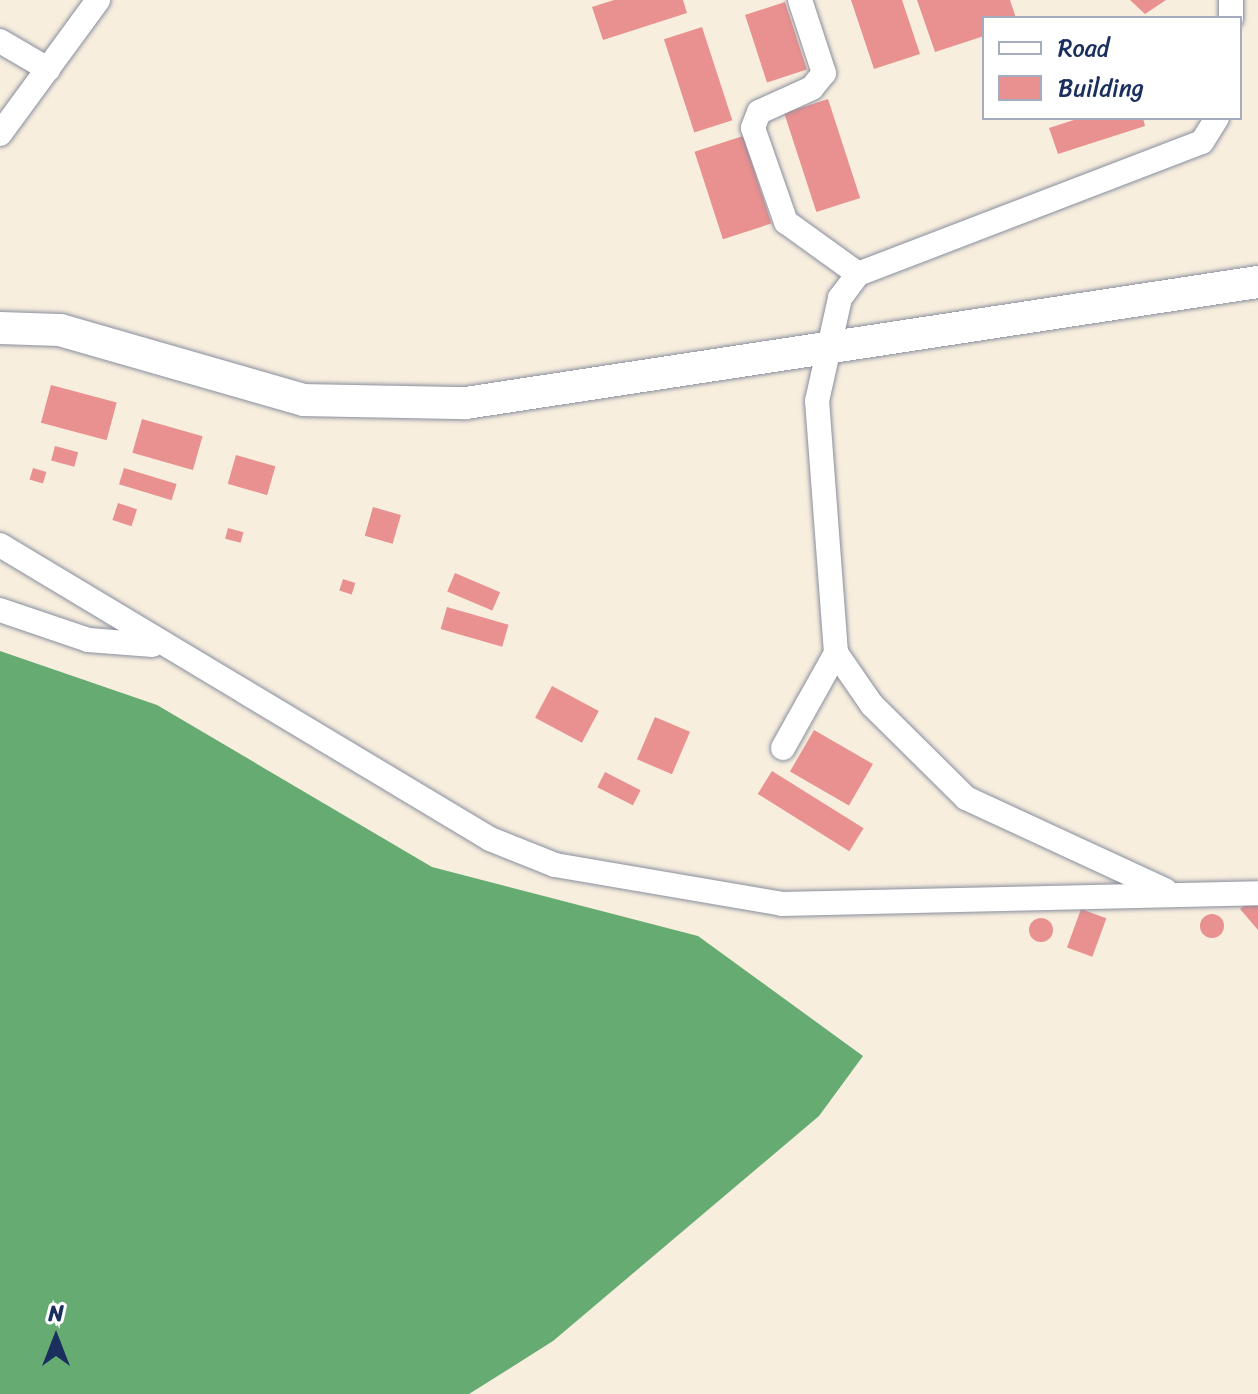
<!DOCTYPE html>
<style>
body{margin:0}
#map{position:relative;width:1258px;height:1394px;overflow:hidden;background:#f7eede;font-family:Sriracha,sans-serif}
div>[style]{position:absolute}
.forest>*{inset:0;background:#66ab71}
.building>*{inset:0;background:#e89190;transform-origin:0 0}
.round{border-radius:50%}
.roads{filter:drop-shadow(0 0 2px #898e9e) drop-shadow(0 0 2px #898e9e)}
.street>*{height:24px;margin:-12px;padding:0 12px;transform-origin:12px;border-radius:12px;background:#fff}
.secondary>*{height:32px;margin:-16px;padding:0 16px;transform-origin:16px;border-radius:16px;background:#fff}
span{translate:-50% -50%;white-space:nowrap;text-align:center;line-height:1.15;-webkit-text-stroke:8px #fff;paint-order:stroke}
.legend{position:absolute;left:982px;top:16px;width:260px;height:104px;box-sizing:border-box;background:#fff;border:2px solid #a4acbf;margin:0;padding:10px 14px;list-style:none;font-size:24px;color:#1b2f5e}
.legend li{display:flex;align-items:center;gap:16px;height:40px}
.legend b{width:40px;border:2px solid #a4acbf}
.north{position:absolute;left:16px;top:1298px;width:80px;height:80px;-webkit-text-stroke:6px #fff;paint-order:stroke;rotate:0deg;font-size:22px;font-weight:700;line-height:32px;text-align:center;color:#1b2f5e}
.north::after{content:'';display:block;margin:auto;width:28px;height:36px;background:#1b2f5e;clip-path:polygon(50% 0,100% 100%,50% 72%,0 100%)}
</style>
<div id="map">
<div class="forest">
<div style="clip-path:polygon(0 651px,157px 705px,432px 867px,698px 936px,863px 1056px,819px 1116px,553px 1341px,469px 1394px,0 1394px)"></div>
</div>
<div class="building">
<div style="clip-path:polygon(614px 0,683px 0,687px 13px,603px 40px,592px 7px)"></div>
<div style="clip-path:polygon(851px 0,902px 0,920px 54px,874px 69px)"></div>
<div style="clip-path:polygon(917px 0,1010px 0,1016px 18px,984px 18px,984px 36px,935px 52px)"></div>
<div style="clip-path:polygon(1130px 0,1166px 0,1145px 14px)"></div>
<div style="left:785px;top:2px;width:71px;height:42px;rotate:72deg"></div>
<div style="left:702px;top:27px;width:98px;height:40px;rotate:72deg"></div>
<div style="left:828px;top:99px;width:104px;height:46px;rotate:72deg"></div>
<div style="clip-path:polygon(1080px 118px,1143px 118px,1145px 126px,1058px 154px,1049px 128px)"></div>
<div style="left:743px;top:136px;width:92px;height:51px;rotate:72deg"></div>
<div style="left:51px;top:385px;width:68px;height:39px;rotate:15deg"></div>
<div style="left:142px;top:419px;width:63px;height:35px;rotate:16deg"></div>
<div style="left:55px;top:446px;width:24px;height:15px;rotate:15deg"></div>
<div style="left:236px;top:455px;width:41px;height:30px;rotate:16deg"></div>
<div style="left:33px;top:468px;width:14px;height:12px;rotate:17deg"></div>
<div style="left:124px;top:468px;width:55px;height:17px;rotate:17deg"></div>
<div style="left:118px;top:503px;width:20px;height:18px;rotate:18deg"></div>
<div style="left:373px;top:507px;width:29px;height:30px;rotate:16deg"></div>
<div style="left:228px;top:528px;width:16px;height:11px;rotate:15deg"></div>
<div style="left:455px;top:573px;width:49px;height:20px;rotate:23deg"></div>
<div style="left:343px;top:579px;width:13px;height:12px;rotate:18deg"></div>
<div style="left:447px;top:607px;width:64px;height:23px;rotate:16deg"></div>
<div style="left:552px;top:686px;width:53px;height:36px;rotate:28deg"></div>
<div style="left:655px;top:717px;width:38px;height:46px;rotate:23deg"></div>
<div style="left:814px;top:730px;width:68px;height:48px;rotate:30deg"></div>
<div style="left:772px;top:771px;width:108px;height:27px;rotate:32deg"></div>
<div style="left:605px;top:772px;width:40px;height:17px;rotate:27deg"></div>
<div style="clip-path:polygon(1253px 898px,1258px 904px,1258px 930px,1240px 909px)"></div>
<div style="left:1081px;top:909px;width:27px;height:41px;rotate:20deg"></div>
<div class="round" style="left:1200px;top:914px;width:24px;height:24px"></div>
<div class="round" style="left:1029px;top:918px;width:24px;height:24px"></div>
</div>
<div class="roads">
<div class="street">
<div style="left:800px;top:0;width:77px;rotate:71.8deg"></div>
<div style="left:824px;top:73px;width:19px;rotate:129deg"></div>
<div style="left:812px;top:88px;width:58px;rotate:155.6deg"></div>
<div style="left:759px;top:112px;width:17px;rotate:111deg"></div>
<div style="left:753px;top:128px;width:100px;rotate:70.7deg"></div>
<div style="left:786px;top:222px;width:89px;rotate:35.8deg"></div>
<div style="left:1231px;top:18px;width:18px;rotate:-90deg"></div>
<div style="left:0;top:41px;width:56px;rotate:30.3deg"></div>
<div style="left:0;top:134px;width:166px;rotate:-53.8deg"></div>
<div style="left:0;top:545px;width:571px;rotate:30.96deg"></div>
<div style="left:490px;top:839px;width:70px;rotate:21.8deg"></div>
<div style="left:555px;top:865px;width:230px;rotate:9.7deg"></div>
<div style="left:782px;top:904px;width:476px;rotate:-1.3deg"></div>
<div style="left:0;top:610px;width:93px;rotate:18.8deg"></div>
<div style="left:88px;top:640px;width:65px;rotate:4.4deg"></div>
<div style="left:783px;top:748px;width:109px;rotate:-60.8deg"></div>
<div style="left:1165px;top:890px;width:219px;rotate:-155.2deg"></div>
<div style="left:966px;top:798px;width:132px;rotate:-135.3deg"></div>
<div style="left:872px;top:705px;width:63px;rotate:-124.7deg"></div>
<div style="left:836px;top:653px;width:253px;rotate:-94.3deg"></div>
<div style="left:817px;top:401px;width:106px;rotate:-77.4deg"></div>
<div style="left:840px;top:298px;width:30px;rotate:-53deg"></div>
<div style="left:858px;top:274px;width:368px;rotate:-21deg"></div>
<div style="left:1202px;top:142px;width:28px;rotate:-58deg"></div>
</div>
<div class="secondary">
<div style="left:0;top:328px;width:60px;rotate:1.9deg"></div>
<div style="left:60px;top:330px;width:254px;rotate:16deg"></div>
<div style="left:304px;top:400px;width:162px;rotate:1.1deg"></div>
<div style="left:466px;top:403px;width:801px;rotate:-8.69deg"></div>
</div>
</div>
<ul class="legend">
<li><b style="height:10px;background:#fff"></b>Road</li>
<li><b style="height:22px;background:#e89190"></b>Building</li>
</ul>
<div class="north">N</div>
</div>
